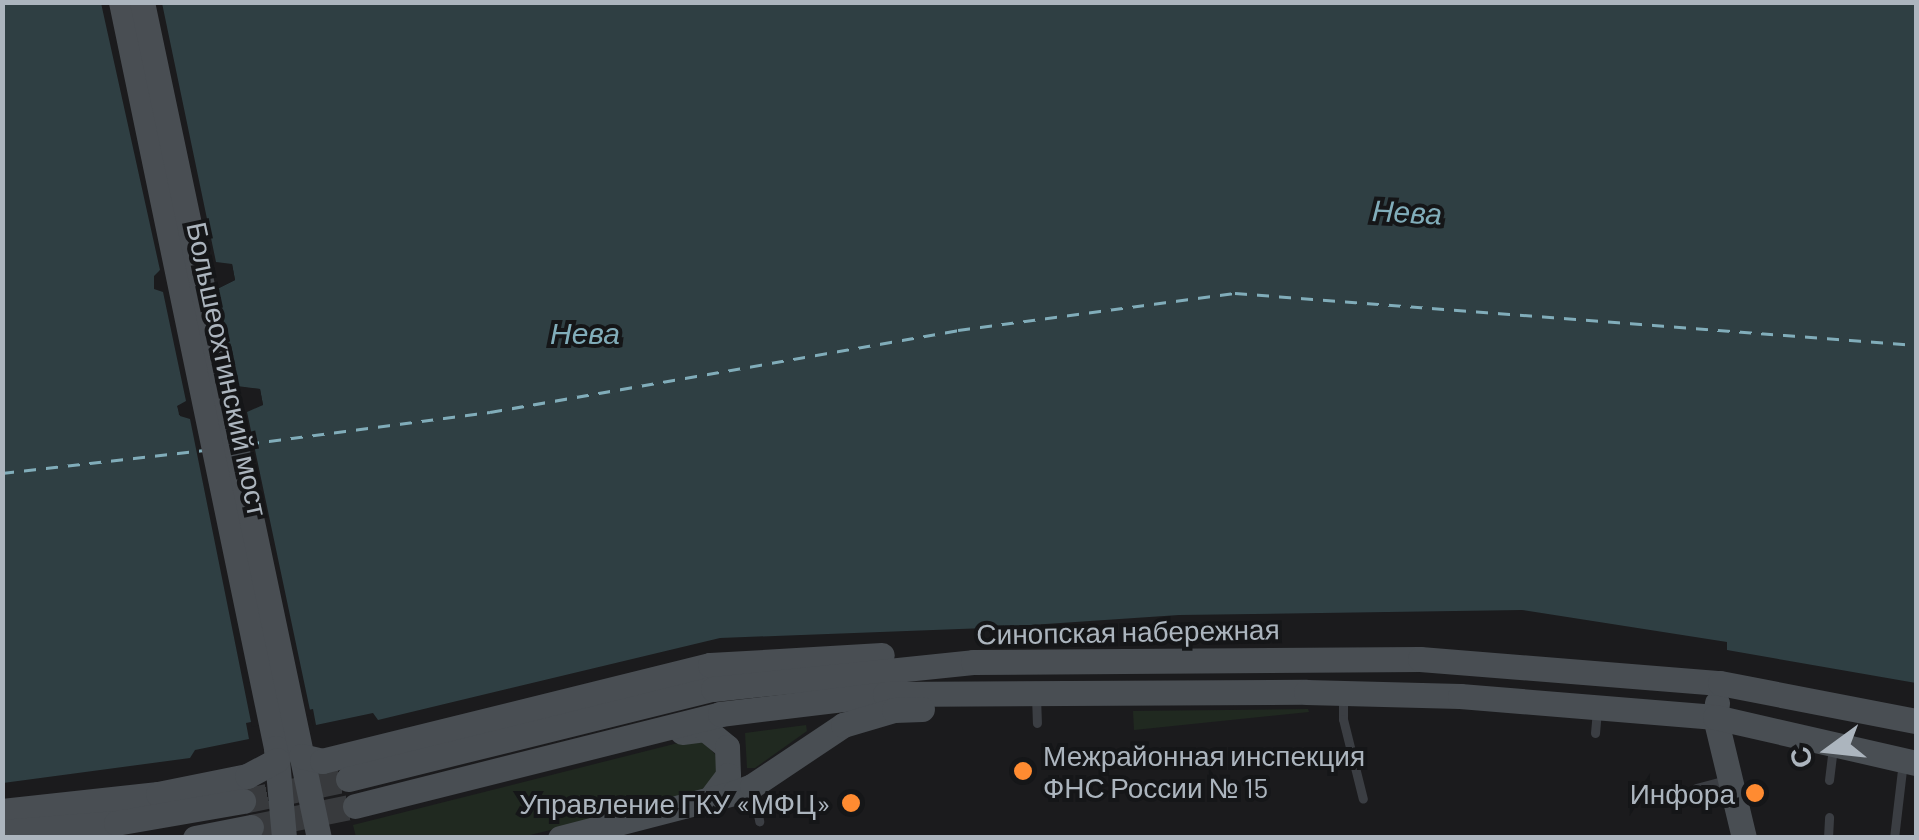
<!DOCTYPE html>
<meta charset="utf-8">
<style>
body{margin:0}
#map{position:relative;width:1919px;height:840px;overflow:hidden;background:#1b1b1d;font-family:Barlow,sans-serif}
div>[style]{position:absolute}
.green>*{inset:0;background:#202920}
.water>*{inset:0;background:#2f3f43}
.pier>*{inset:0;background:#1b1b1d}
.ferry>*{height:2.5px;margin-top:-1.25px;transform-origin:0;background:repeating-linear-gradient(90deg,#81adba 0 12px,transparent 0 22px)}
.secondary-tunnel>*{height:25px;margin-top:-12.5px;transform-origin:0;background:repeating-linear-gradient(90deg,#383a3d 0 25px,transparent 0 37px)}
.lane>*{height:9px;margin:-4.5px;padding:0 4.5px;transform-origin:4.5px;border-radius:4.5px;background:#3b3e43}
.secondary>*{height:25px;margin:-12.5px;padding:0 12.5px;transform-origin:12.5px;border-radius:12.5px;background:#494e53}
.dots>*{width:28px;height:28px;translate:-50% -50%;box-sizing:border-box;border:5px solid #151618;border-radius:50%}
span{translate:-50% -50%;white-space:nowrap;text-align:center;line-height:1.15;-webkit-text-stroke:8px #151618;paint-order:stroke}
.street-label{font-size:28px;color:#acb5be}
.poi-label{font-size:28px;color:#acb5be}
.left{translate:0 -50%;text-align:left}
.right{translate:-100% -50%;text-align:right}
.water-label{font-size:30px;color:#81adba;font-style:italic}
.frame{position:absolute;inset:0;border:5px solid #acb5be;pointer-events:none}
.north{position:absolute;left:1779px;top:700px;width:100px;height:100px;-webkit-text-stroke:8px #151618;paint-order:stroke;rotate:255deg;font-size:28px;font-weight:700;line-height:40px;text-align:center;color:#acb5be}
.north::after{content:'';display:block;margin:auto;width:35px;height:45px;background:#acb5be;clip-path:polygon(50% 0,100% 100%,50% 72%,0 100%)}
</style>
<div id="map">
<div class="green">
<div style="clip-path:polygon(1308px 709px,1309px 712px,1134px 730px,1133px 711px)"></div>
<div style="clip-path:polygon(806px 725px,807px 731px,755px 768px,747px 768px,745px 733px)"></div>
<div style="clip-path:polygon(686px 741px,704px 743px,716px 755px,717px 775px,697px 794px,522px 837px,356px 837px,353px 825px)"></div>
</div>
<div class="water">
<div style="clip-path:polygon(evenodd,2px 3px,1916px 3px,1916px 683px,1727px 650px,1727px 642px,1522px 610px,1179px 615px,986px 628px,720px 638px,378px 720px,373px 713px,316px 725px,313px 709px,246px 723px,249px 739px,195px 750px,190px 758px,3px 783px,2px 3px,232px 264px,235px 280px,217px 289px,154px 288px,160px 270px,232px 264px,2px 3px,238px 387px,260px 389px,263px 405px,179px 415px,178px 406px,238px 387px)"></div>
</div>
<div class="pier">
<div style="clip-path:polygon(101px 3px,162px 3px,216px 262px,232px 264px,235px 280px,217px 289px,237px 386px,260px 389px,263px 405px,247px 412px,314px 729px,309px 715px,252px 727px,190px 419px,180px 416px,177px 406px,186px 401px,163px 292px,154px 289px,154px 276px,160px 270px)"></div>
</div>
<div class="ferry">
<div style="left:247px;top:444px;width:245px;rotate:-7.5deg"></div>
<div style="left:490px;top:412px;width:475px;rotate:-9.9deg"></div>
<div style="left:958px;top:330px;width:279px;rotate:-7.6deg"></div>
<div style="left:1235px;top:293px;width:683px;rotate:4.37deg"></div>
<div style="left:2px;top:473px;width:204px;rotate:-6.5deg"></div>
</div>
<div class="secondary-tunnel">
<div style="left:243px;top:801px;width:107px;rotate:-11.8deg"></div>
<div style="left:251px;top:827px;width:106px;rotate:-11.4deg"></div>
</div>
<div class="lane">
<div style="left:1343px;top:695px;width:24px;rotate:90deg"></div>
<div style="left:1343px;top:719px;width:82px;rotate:76deg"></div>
<div style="left:1036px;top:696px;width:27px;rotate:88deg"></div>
<div style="left:1595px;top:733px;width:22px;rotate:-85deg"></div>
<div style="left:1829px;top:780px;width:33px;rotate:-83deg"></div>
<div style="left:1696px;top:788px;width:31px;rotate:-15deg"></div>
<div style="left:753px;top:789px;width:33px;rotate:79deg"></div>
<div style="left:1828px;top:838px;width:21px;rotate:-87deg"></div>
<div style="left:1894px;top:838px;width:78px;rotate:-83.3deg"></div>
</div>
<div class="secondary">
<div style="left:121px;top:2px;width:762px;rotate:78.26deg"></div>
<div style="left:276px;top:748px;width:90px;rotate:84.9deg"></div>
<div style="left:142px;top:2px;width:855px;rotate:78.05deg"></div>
<div style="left:1717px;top:703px;width:14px;rotate:98deg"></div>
<div style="left:1715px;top:717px;width:124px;rotate:76.5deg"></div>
<div style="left:682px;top:732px;width:23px;rotate:-7deg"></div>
<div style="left:705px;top:729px;width:28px;rotate:39deg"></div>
<div style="left:727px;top:747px;width:28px;rotate:88deg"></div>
<div style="left:728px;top:775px;width:31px;rotate:127deg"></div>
<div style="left:301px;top:756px;width:22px;rotate:13deg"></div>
<div style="left:322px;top:761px;width:400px;rotate:-13.9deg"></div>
<div style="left:710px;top:665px;width:172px;rotate:-3.3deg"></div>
<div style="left:348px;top:779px;width:376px;rotate:-13.9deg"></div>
<div style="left:713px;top:689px;width:261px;rotate:-5.9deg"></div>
<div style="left:973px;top:662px;width:447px;rotate:-0.4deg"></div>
<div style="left:1420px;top:659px;width:301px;rotate:4.6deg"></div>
<div style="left:1720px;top:683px;width:200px;rotate:11deg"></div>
<div style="left:355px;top:806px;width:376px;rotate:-14.1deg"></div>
<div style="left:720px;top:714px;width:166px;rotate:-6.9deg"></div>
<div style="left:885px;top:694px;width:421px;rotate:-0.3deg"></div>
<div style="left:1306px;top:692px;width:154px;rotate:1.5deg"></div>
<div style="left:1460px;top:696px;width:256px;rotate:4.7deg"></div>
<div style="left:1715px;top:717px;width:206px;rotate:12.9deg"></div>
<div style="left:2px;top:811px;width:157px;rotate:-6.2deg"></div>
<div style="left:158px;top:794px;width:91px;rotate:-11.4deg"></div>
<div style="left:247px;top:776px;width:34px;rotate:-28deg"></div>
<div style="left:2px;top:832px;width:114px;rotate:-4.5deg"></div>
<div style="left:116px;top:823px;width:129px;rotate:-9.8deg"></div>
<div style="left:195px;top:838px;width:57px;rotate:-11.1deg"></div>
<div style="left:560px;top:838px;width:180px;rotate:-14.5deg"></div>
<div style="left:734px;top:793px;width:19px;rotate:-21deg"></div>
<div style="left:752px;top:786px;width:110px;rotate:-33.8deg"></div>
<div style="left:843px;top:725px;width:53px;rotate:-16.4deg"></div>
<div style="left:894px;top:710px;width:28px;rotate:-2deg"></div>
</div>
<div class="dots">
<div style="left:1023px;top:771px;background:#ff8b31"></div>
<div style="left:1755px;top:793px;background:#ff8b31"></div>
<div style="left:851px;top:803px;background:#ff8b31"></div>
</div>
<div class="street-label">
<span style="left:228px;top:369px;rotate:78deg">Большеохтинский мост</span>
<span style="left:1128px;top:631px;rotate:-1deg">Синопская набережная</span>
</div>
<div class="poi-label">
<span class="left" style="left:1043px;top:771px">Межрайонная инспекция<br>ФНС России № 15</span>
<span class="right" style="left:1735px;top:793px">Инфора</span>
<span class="right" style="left:831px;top:803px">Управление ГКУ «МФЦ»</span>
</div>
<div class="water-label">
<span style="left:1407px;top:211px;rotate:3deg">Нева</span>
<span style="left:585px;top:332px">Нева</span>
</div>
<div class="frame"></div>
<div class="north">С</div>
</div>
